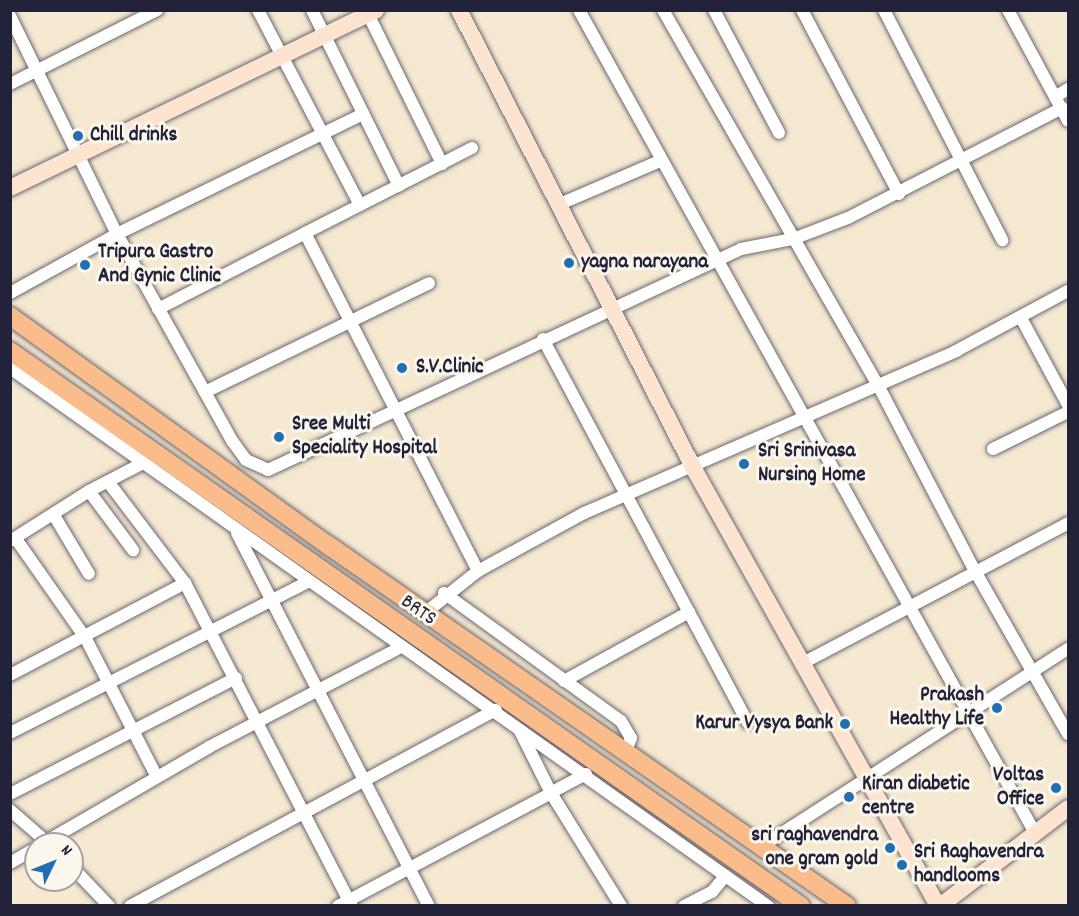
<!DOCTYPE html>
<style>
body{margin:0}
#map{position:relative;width:1079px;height:916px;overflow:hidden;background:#f5e9d2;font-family:Dekko,sans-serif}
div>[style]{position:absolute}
.roads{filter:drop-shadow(0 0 2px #6c6870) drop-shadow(0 0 2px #6c6870)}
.street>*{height:12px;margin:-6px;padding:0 6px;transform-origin:6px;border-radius:6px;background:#fff}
.secondary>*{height:16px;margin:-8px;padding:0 8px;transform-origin:8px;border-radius:8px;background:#fde4d0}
.primary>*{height:18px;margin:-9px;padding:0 9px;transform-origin:9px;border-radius:9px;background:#f9bc8a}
.dots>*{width:16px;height:16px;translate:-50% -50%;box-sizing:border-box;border:3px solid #fbf7ec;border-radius:50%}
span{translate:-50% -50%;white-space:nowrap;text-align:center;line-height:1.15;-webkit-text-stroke:6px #fbf7ec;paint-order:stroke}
.poi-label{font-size:21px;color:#22223b;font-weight:700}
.left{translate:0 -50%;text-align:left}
.right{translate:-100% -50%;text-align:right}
.street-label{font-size:21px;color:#22223b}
.frame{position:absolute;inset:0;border:12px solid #22223b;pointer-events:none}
.north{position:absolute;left:24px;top:832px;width:60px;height:60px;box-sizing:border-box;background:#fbf7ec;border:2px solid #a4a2a5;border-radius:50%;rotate:47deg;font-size:16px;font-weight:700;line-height:24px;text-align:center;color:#22223b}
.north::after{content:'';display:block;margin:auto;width:21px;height:27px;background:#1f6fb2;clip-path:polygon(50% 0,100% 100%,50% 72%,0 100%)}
</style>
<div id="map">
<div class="roads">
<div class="street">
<div style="left:258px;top:10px;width:220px;rotate:62.4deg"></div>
<div style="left:312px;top:10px;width:196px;rotate:63.7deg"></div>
<div style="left:366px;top:10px;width:172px;rotate:63.7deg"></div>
<div style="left:579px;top:10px;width:941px;rotate:61.01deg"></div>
<div style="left:663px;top:10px;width:432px;rotate:60.2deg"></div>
<div style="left:878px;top:385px;width:210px;rotate:62.5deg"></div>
<div style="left:975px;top:571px;width:188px;rotate:60.3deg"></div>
<div style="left:714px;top:10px;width:139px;rotate:62.1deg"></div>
<div style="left:802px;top:10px;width:208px;rotate:62.2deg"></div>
<div style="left:884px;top:10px;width:259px;rotate:62.8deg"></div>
<div style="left:1008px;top:10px;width:126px;rotate:61.6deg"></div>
<div style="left:10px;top:16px;width:243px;rotate:63.9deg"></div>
<div style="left:117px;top:234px;width:238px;rotate:60.9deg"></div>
<div style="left:233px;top:442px;width:22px;rotate:54deg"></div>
<div style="left:246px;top:460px;width:24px;rotate:24deg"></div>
<div style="left:268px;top:470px;width:522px;rotate:-25.04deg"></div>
<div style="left:741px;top:249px;width:53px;rotate:-10.9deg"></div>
<div style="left:793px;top:239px;width:59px;rotate:-20.9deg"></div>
<div style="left:848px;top:218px;width:241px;rotate:-27.2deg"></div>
<div style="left:10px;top:84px;width:165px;rotate:-26.7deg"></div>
<div style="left:1055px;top:97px;width:15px;rotate:-32deg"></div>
<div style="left:472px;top:148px;width:187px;rotate:153deg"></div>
<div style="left:305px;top:233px;width:380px;rotate:62.9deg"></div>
<div style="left:560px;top:204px;width:109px;rotate:-23.3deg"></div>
<div style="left:10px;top:293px;width:122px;rotate:-28.9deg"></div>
<div style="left:117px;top:234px;width:274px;rotate:-26deg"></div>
<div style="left:158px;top:309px;width:165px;rotate:-27.3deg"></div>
<div style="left:1021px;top:318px;width:99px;rotate:61.6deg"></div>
<div style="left:543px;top:339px;width:435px;rotate:61.9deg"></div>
<div style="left:10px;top:368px;width:930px;rotate:35.37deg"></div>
<div style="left:205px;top:392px;width:249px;rotate:-25.9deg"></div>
<div style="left:993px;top:449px;width:84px;rotate:-26.3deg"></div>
<div style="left:109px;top:483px;width:126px;rotate:52.8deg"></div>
<div style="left:185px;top:583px;width:364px;rotate:62.7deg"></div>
<div style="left:89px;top:491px;width:59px;rotate:-27.4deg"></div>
<div style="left:55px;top:517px;width:66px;rotate:59.2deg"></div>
<div style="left:237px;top:533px;width:420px;rotate:62.8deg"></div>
<div style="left:16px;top:539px;width:120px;rotate:54.9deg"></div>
<div style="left:85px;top:637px;width:157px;rotate:62.8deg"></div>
<div style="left:10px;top:541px;width:93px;rotate:-32.3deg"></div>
<div style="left:89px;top:491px;width:74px;rotate:53.3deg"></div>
<div style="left:444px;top:593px;width:218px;rotate:35.9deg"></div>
<div style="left:621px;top:721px;width:20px;rotate:60deg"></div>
<div style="left:631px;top:738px;width:16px;rotate:112deg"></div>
<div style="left:425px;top:613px;width:68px;rotate:-38.4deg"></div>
<div style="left:478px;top:571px;width:121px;rotate:-28.7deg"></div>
<div style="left:584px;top:513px;width:406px;rotate:-23.5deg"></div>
<div style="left:956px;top:351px;width:127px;rotate:-28.2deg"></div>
<div style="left:803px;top:663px;width:300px;rotate:-27.8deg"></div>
<div style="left:10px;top:675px;width:198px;rotate:-27.7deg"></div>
<div style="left:564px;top:681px;width:143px;rotate:-28.9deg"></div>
<div style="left:10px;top:733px;width:335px;rotate:-26.9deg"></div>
<div style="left:586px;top:774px;width:40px;rotate:152deg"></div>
<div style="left:551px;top:793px;width:133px;rotate:58.2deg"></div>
<div style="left:10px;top:794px;width:254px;rotate:-27.2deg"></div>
<div style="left:10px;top:810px;width:52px;rotate:41.1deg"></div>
<div style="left:42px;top:844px;width:193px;rotate:-30.1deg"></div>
<div style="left:209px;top:747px;width:216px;rotate:-27.5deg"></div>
<div style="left:762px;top:846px;width:364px;rotate:-32.8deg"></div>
<div style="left:10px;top:863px;width:30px;rotate:-30deg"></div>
<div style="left:72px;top:867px;width:54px;rotate:46.5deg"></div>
<div style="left:130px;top:906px;width:415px;rotate:-28.2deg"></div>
<div style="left:338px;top:906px;width:241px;rotate:-27.9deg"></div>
<div style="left:551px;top:793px;width:69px;rotate:-116.6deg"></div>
<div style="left:684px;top:906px;width:31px;rotate:-27deg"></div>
<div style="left:712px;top:892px;width:21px;rotate:-51deg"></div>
</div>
<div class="secondary">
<div style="left:459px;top:10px;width:516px;rotate:62.89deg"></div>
<div style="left:694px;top:469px;width:501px;rotate:60.82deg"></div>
<div style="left:10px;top:188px;width:407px;rotate:-25.9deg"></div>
<div style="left:940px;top:906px;width:161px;rotate:-37.4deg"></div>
</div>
<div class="primary">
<div style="left:10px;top:316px;width:392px;rotate:35.8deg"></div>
<div style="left:328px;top:545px;width:632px;rotate:34.82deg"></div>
<div style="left:10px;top:351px;width:966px;rotate:35.06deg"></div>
</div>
</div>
<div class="dots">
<div style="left:78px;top:136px;background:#1f6fb2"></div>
<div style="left:569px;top:263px;background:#1f6fb2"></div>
<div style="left:85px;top:265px;background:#1f6fb2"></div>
<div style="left:402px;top:368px;background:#1f6fb2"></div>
<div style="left:279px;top:437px;background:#1f6fb2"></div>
<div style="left:744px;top:464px;background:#1f6fb2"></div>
<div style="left:997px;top:708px;background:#1f6fb2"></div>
<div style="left:845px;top:724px;background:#1f6fb2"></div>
<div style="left:1056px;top:788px;background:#1f6fb2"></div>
<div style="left:849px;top:797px;background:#1f6fb2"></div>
<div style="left:890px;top:848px;background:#1f6fb2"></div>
<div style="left:902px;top:865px;background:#1f6fb2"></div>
</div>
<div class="poi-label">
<span class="left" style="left:90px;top:136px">Chill drinks</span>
<span class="left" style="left:98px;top:265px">Tripura Gastro<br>And Gynic Clinic</span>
<span class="left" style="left:581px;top:263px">yagna narayana</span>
<span class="left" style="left:416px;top:368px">S.V.Clinic</span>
<span class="left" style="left:292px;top:437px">Sree Multi<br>Speciality Hospital</span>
<span class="left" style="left:758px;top:464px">Sri Srinivasa<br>Nursing Home</span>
<span class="right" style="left:984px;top:708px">Prakash<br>Healthy Life</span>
<span class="right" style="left:833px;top:724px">Karur Vysya Bank</span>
<span class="right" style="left:1044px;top:788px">Voltas<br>Office</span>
<span class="left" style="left:862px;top:797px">Kiran diabetic<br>centre</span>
<span class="right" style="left:878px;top:848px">sri raghavendra<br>one gram gold</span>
<span class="left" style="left:914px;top:865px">Sri Raghavendra<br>handlooms</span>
</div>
<div class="street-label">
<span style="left:418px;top:611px;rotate:35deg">BRTS</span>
</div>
<div class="frame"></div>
<div class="north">N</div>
</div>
